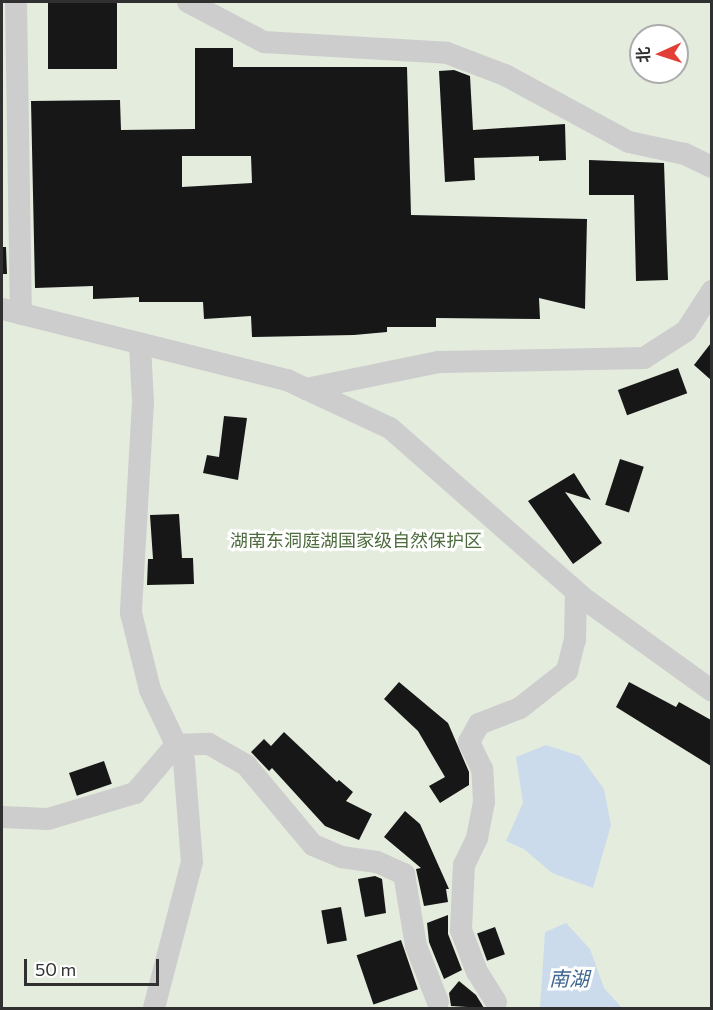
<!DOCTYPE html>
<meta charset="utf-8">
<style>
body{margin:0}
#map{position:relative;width:713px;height:1010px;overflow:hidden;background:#fff;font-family:Commissioner,"Noto Sans SC",sans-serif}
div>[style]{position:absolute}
.green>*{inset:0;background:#e4ecde}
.water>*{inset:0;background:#cbdbec}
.building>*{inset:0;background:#171717;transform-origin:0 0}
.minor>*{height:22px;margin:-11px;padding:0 11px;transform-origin:11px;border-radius:11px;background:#cdcdcd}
span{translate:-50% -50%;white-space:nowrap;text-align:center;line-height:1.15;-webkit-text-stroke:6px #fff;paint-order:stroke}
.park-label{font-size:18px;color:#4d6b3d}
.water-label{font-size:20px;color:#3f6791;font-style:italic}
.frame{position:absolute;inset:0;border:3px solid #303030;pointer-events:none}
.north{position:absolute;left:629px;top:24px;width:60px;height:60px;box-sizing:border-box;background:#fff;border:2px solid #acacac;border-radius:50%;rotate:267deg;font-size:16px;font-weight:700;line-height:24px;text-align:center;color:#303030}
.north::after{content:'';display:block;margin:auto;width:21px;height:27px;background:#e23f36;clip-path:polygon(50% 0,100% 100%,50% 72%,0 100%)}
.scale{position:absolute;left:24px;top:959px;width:135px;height:27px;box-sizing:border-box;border:3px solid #303030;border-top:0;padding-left:8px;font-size:18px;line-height:21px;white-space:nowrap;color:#303030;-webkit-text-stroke:4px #fff;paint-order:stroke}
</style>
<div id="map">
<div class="green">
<div style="clip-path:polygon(evenodd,2px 2px,711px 2px,711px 1008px,2px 1008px,2px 2px,641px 36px,677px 36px,677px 72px,641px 72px,641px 36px)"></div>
</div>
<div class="water">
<div style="clip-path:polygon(546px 745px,580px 756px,604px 789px,611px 825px,593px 888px,552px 873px,524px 849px,506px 841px,523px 803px,516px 757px)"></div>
<div style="clip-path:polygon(566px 923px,590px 949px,604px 988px,622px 1008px,540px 1008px,545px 932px)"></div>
</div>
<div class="building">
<div style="left:48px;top:2px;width:69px;height:67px"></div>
<div style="clip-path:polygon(evenodd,195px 48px,233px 48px,233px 67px,407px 67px,411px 215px,587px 219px,585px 309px,539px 298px,540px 319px,436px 318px,436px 327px,387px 327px,387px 332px,354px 335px,252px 337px,251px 316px,204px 319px,203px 302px,139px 302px,139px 297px,93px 299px,93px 286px,35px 288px,31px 101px,120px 100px,121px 130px,195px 129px,195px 48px,182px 156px,251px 156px,252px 183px,182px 187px,182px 156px)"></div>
<div style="clip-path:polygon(454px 70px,470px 76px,473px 130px,565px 124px,566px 160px,539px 161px,539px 156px,474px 158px,475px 180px,445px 182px,439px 71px)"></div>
<div style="clip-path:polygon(589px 160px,664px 163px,668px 280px,636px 281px,634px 195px,589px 195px)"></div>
<div style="clip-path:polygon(2px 247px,6px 247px,7px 274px,2px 274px)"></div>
<div style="clip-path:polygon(711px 343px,711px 380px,694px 365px)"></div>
<div style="left:678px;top:368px;width:27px;height:64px;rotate:70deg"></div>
<div style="clip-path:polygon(224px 416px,247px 418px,238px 480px,203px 473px,207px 455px,219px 457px)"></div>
<div style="left:620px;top:459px;width:25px;height:48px;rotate:18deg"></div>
<div style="clip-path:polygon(574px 473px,591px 500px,565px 492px,602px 543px,573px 564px,528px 501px)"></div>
<div style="clip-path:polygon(179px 514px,182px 558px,193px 558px,194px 584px,147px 585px,148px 559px,153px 559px,150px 515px)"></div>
<div style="clip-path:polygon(399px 682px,448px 723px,469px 772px,469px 785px,440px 803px,429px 786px,445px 777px,418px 731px,384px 699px)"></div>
<div style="clip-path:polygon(629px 682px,676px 707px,679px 702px,711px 720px,711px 766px,616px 707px)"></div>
<div style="clip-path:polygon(284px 732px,337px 782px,339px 780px,353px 792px,346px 801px,372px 814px,359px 840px,325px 826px,272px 768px,269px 771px,251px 752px,264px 739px,271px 746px)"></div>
<div style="left:104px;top:761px;width:24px;height:37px;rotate:71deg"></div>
<div style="clip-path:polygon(405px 811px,420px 824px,449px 889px,446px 889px,448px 902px,424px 906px,416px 869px,421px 868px,384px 837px)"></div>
<div style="clip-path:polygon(375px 876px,382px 879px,386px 913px,365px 917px,358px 879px)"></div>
<div style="left:341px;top:907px;width:34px;height:20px;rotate:80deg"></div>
<div style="clip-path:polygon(448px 915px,448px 934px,462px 970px,444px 979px,429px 942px,427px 923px)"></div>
<div style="left:495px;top:927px;width:29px;height:19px;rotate:70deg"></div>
<div style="left:401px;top:940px;width:52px;height:47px;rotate:71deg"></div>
<div style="clip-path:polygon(459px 981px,476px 995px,484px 1008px,451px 1006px,449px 993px)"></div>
</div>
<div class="minor">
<div style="left:16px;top:2px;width:312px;rotate:89.1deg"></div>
<div style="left:188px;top:2px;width:86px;rotate:27.8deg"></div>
<div style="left:264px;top:42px;width:183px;rotate:3.4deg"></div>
<div style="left:447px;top:53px;width:62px;rotate:20.8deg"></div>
<div style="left:505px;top:75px;width:141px;rotate:28.4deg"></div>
<div style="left:629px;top:142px;width:57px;rotate:12.1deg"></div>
<div style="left:685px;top:154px;width:30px;rotate:26deg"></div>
<div style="left:2px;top:309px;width:294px;rotate:14deg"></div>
<div style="left:287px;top:380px;width:114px;rotate:25deg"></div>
<div style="left:390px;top:428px;width:261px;rotate:41.3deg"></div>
<div style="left:586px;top:600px;width:155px;rotate:35.8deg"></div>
<div style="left:140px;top:346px;width:56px;rotate:86.9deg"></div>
<div style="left:143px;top:402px;width:211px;rotate:93.3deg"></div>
<div style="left:131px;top:613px;width:79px;rotate:76.1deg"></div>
<div style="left:150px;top:690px;width:79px;rotate:64.4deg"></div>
<div style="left:184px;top:761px;width:101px;rotate:85.5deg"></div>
<div style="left:192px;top:862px;width:151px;rotate:104.6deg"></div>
<div style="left:306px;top:389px;width:136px;rotate:-11.5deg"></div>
<div style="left:439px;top:362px;width:205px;rotate:-1.1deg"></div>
<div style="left:644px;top:358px;width:50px;rotate:-32.7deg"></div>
<div style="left:686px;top:331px;width:48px;rotate:-57deg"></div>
<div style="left:2px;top:817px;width:46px;rotate:2.5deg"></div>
<div style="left:48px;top:819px;width:91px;rotate:-16.6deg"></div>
<div style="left:135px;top:793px;width:63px;rotate:-49.5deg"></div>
<div style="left:176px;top:745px;width:33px;rotate:-2deg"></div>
<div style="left:209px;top:744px;width:43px;rotate:29.6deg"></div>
<div style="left:246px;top:765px;width:104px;rotate:50.1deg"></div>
<div style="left:313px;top:845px;width:30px;rotate:23deg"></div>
<div style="left:341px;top:857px;width:36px;rotate:8deg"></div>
<div style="left:377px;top:862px;width:30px;rotate:24deg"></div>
<div style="left:404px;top:874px;width:73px;rotate:80.5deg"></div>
<div style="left:416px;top:946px;width:60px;rotate:68.6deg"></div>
<div style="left:496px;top:1002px;width:36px;rotate:-122deg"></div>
<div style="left:477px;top:972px;width:45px;rotate:-110.9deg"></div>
<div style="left:461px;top:930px;width:65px;rotate:-87.4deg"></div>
<div style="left:464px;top:865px;width:30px;rotate:-64deg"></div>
<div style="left:477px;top:838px;width:37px;rotate:-79deg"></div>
<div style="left:484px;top:802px;width:33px;rotate:-93deg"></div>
<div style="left:482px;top:769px;width:30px;rotate:-116deg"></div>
<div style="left:469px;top:742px;width:21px;rotate:-61deg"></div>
<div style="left:479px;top:724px;width:44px;rotate:-21.3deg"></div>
<div style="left:520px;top:708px;width:60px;rotate:-38.2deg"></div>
<div style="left:567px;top:671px;width:32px;rotate:-76deg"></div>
<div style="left:575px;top:640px;width:48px;rotate:-88.8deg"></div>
</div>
<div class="park-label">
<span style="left:356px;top:540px">湖南东洞庭湖国家级自然保护区</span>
</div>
<div class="water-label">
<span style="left:569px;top:978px">南湖</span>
</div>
<div class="frame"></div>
<div class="north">北</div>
<div class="scale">50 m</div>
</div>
